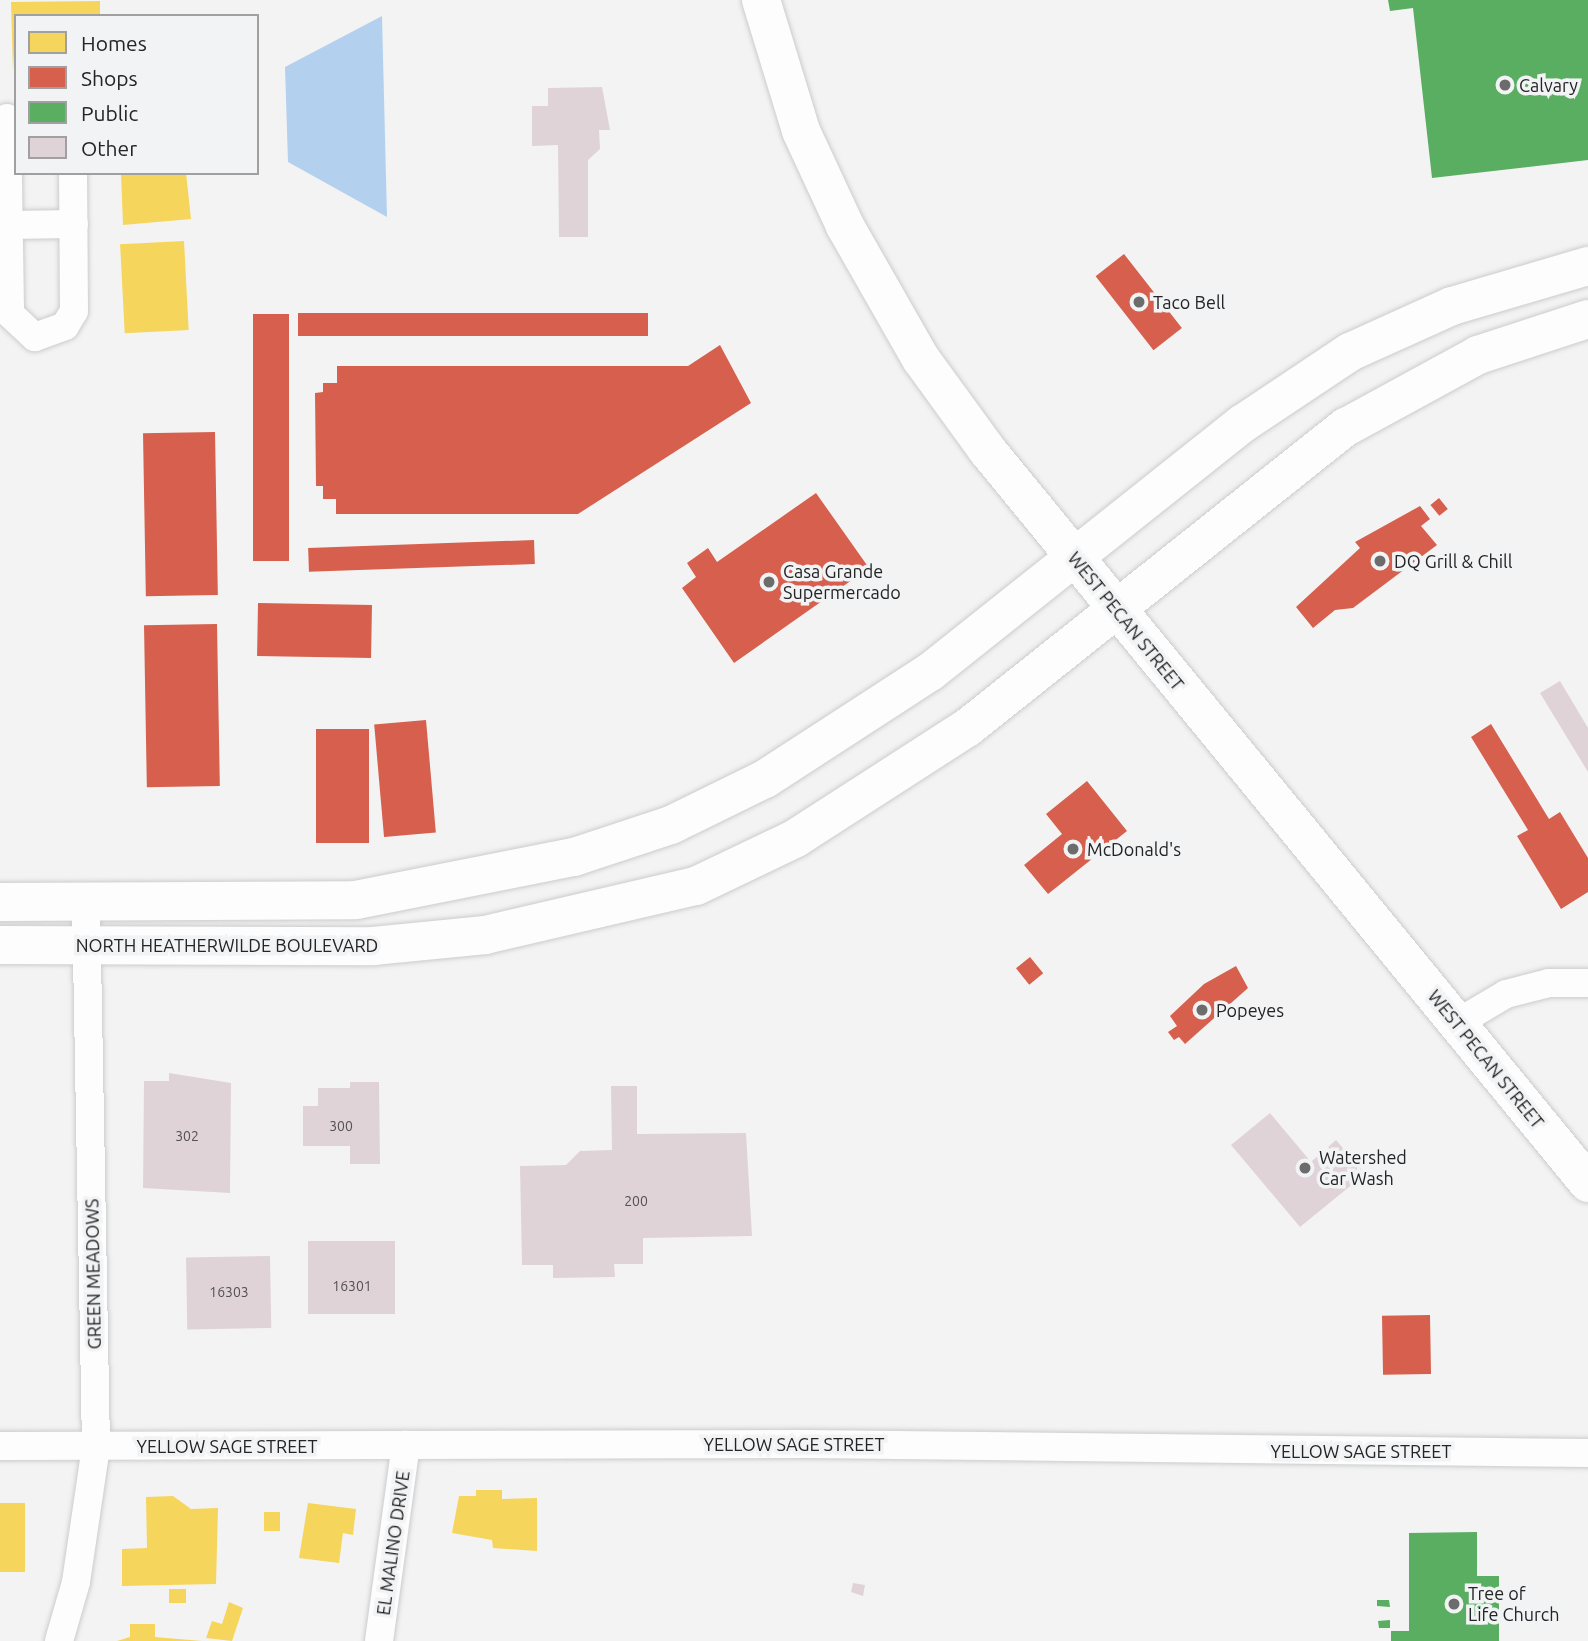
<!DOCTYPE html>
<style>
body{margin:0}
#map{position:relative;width:1588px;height:1641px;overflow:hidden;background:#f3f3f3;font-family:Ubuntu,sans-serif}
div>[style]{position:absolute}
.water>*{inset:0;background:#b3d1ee}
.homes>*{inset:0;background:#f6d55c;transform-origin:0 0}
.shops>*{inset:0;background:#d6604d;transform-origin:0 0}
.public>*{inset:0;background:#5aae61}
.building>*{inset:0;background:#dfd3d7;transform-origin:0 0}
.roads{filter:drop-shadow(0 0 2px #ccc) drop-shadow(0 0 2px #ccc)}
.street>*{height:28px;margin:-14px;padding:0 14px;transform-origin:14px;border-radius:14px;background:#fdfdfd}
.secondary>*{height:38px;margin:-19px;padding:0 19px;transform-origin:19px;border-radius:19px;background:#fdfdfd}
.dots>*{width:19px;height:19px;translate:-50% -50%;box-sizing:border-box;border:4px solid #f2f3f4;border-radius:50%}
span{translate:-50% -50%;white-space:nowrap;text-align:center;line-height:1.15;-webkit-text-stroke:7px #f2f3f4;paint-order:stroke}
.number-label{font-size:14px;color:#535052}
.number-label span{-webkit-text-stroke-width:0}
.poi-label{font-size:18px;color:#242425}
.left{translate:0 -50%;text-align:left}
.street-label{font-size:18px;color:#242425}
.legend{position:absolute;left:14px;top:14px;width:245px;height:161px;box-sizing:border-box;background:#f2f3f4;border:2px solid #a0a0a1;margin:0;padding:9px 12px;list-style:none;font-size:21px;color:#242425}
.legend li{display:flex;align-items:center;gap:14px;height:35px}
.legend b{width:35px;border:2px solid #a0a0a1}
</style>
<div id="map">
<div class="water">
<div style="clip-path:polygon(382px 16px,387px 217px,288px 162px,285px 67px)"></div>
</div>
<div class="homes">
<div style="clip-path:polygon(100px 1px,100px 16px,16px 16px,13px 71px,11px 2px)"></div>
<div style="clip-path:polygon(121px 173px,186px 173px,191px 219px,123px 225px)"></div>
<div style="left:184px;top:241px;width:89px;height:64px;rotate:87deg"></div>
<div style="clip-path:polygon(476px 1490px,502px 1490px,502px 1499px,537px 1498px,537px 1551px,493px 1548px,492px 1540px,452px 1533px,459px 1496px,476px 1496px)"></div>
<div style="clip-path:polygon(146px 1497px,173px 1496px,191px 1509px,218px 1508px,216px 1584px,122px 1586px,122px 1549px,147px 1548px)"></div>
<div style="left:0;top:1503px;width:25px;height:69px"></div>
<div style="clip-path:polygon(308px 1503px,356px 1509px,353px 1535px,343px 1533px,339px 1563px,299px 1558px)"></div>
<div style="left:264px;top:1512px;width:16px;height:19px"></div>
<div style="left:186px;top:1589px;width:14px;height:17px;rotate:90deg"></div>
<div style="clip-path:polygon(229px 1602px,243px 1608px,232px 1641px,206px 1638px,212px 1621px,222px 1624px)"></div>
<div style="clip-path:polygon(130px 1624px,155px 1624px,155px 1637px,202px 1641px,117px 1641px,130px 1637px)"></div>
</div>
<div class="shops">
<div style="left:1124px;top:254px;width:94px;height:36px;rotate:52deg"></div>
<div style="left:298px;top:313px;width:350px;height:23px"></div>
<div style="left:253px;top:314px;width:36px;height:247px"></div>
<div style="clip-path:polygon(720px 345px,751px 403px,578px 514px,336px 514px,336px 499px,323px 499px,323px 486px,316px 486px,315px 393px,323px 392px,323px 383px,337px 383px,337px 366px,688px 366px)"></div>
<div style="left:215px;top:432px;width:163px;height:72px;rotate:89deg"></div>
<div style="clip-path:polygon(816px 493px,869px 568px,734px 663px,682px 588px,696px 577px,687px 563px,708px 548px,717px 562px)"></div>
<div style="left:1439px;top:498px;width:14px;height:11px;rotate:51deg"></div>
<div style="clip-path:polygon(1420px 506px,1430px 519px,1421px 526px,1437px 545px,1353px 608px,1335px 610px,1313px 628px,1296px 607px,1360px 548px,1355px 542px)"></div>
<div style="left:534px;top:540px;width:24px;height:226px;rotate:88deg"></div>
<div style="left:258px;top:603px;width:114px;height:53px;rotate:1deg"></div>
<div style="left:217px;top:624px;width:162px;height:73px;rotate:89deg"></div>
<div style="left:426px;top:720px;width:113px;height:52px;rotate:85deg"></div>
<div style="clip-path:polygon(1491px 724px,1549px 819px,1560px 812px,1588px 858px,1588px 892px,1561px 909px,1517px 836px,1528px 830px,1471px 737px)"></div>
<div style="left:316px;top:729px;width:53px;height:114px"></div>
<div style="clip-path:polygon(1087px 781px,1127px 831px,1048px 894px,1024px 865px,1062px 834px,1046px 814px)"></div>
<div style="left:1030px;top:957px;width:21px;height:18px;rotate:51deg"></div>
<div style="clip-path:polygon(1236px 966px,1248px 988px,1185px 1044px,1179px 1037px,1174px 1040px,1168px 1032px,1177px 1026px,1170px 1016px,1204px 984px)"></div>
<div style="left:1430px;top:1315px;width:59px;height:48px;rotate:89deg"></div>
</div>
<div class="public">
<div style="clip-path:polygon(1388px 0,1588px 0,1588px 160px,1432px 178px,1413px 8px,1390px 11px)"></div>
<div style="clip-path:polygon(1477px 1532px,1477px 1576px,1499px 1576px,1499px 1641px,1391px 1641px,1391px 1631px,1409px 1631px,1409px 1533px)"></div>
<div style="clip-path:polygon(1377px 1600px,1389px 1600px,1390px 1607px,1377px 1606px)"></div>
<div style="clip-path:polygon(1390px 1620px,1390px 1628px,1379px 1628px,1378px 1621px)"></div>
</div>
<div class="building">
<div style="clip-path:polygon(602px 87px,610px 130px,599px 130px,600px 149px,588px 160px,588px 237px,559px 237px,558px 145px,532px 146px,532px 106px,548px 106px,548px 88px)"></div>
<div style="clip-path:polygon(1560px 681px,1588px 728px,1588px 772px,1540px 693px)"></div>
<div style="clip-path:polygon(169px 1073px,231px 1083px,230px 1193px,143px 1188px,144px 1081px,169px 1081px)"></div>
<div style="clip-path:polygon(350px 1082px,379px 1082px,380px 1164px,350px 1164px,350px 1146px,303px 1146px,303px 1106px,318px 1106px,318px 1088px,350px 1088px)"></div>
<div style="clip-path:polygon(611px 1086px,637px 1086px,637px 1134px,746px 1133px,752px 1236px,643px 1238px,643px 1264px,614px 1264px,615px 1277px,553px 1278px,553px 1265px,522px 1265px,520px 1166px,566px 1165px,580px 1151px,612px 1150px)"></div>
<div style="clip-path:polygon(1270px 1113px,1311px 1162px,1336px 1140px,1365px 1174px,1300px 1227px,1231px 1145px)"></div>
<div style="left:395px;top:1241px;width:73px;height:87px;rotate:90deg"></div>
<div style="left:270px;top:1256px;width:72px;height:84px;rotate:89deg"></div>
<div style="clip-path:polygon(853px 1583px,865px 1585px,863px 1596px,851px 1592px)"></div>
</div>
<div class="roads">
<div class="street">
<div style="left:7px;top:118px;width:196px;rotate:89.1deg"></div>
<div style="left:10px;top:314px;width:34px;rotate:43deg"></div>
<div style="left:35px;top:337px;width:32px;rotate:-20deg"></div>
<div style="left:65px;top:326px;width:17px;rotate:-59deg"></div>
<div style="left:74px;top:311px;width:138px;rotate:-90.4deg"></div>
<div style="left:8px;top:225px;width:66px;rotate:-0.9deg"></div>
<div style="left:1457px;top:1023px;width:57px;rotate:-30.6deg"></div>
<div style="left:1506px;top:994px;width:44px;rotate:-14.3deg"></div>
<div style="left:1549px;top:983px;width:39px"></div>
<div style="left:0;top:1446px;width:808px;rotate:-0.14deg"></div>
<div style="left:808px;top:1444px;width:780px;rotate:0.66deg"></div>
<div style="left:59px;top:1641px;width:61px;rotate:-73.9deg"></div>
<div style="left:76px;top:1582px;width:137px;rotate:-81.6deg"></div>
<div style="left:96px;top:1446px;width:544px;rotate:-91.05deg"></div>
<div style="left:379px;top:1641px;width:198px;rotate:-82.2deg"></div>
</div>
<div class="secondary">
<div style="left:761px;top:0;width:137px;rotate:73deg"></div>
<div style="left:801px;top:131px;width:105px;rotate:65.1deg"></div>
<div style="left:845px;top:226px;width:153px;rotate:60.3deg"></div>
<div style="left:921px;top:359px;width:112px;rotate:54deg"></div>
<div style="left:987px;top:450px;width:948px;rotate:50.65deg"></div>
<div style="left:0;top:902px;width:356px;rotate:-0.3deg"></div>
<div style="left:356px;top:900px;width:222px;rotate:-11.2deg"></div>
<div style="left:574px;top:857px;width:102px;rotate:-18.3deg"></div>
<div style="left:671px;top:825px;width:105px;rotate:-26.1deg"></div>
<div style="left:765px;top:779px;width:197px;rotate:-33deg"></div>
<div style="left:930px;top:672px;width:399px;rotate:-38.5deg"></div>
<div style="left:1242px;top:424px;width:130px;rotate:-33.7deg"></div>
<div style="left:1350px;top:352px;width:112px;rotate:-24.3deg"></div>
<div style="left:1452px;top:306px;width:142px;rotate:-16.4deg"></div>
<div style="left:0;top:945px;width:373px;rotate:0.2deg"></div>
<div style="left:373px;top:946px;width:113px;rotate:-5.6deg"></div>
<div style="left:485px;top:935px;width:217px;rotate:-13.1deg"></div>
<div style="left:696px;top:886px;width:111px;rotate:-25.6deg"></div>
<div style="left:796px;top:838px;width:203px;rotate:-32.8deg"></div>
<div style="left:967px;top:728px;width:484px;rotate:-38.5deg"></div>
<div style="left:1346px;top:427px;width:150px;rotate:-28.6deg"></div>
<div style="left:1478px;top:355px;width:116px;rotate:-18.1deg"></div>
</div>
</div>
<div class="dots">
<div style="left:1505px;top:85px;background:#6c6c6d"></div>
<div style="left:1139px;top:302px;background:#6c6c6d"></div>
<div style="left:1380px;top:561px;background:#6c6c6d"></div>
<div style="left:769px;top:582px;background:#6c6c6d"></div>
<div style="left:1073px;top:849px;background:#6c6c6d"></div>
<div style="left:1202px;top:1010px;background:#6c6c6d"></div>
<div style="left:1305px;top:1168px;background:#6c6c6d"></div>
<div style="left:1454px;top:1604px;background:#6c6c6d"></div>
</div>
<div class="number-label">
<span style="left:341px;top:1126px">300</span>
<span style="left:187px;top:1136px">302</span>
<span style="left:636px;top:1201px">200</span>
<span style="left:352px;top:1286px">16301</span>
<span style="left:229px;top:1292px">16303</span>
</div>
<div class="poi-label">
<span class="left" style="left:1519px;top:85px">Calvary</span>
<span class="left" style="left:1153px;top:302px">Taco Bell</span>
<span class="left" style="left:1394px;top:561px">DQ Grill &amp; Chill</span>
<span class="left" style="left:783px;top:582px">Casa Grande<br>Supermercado</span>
<span class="left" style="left:1087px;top:849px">McDonald's</span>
<span class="left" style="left:1216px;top:1010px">Popeyes</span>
<span class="left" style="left:1319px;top:1168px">Watershed<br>Car Wash</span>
<span class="left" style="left:1468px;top:1604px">Tree of<br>Life Church</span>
</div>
<div class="street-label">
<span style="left:1126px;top:621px;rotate:51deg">WEST PECAN STREET</span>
<span style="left:227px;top:945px">NORTH HEATHERWILDE BOULEVARD</span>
<span style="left:1486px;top:1059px;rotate:51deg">WEST PECAN STREET</span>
<span style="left:93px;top:1274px;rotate:-91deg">GREEN MEADOWS</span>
<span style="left:794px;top:1444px">YELLOW SAGE STREET</span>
<span style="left:227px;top:1446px">YELLOW SAGE STREET</span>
<span style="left:1361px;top:1451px">YELLOW SAGE STREET</span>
<span style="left:393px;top:1543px;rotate:-82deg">EL MALINO DRIVE</span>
</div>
<ul class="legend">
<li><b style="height:19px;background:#f6d55c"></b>Homes</li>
<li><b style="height:19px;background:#d6604d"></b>Shops</li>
<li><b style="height:19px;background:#5aae61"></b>Public</li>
<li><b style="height:19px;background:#dfd3d7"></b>Other</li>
</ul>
</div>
